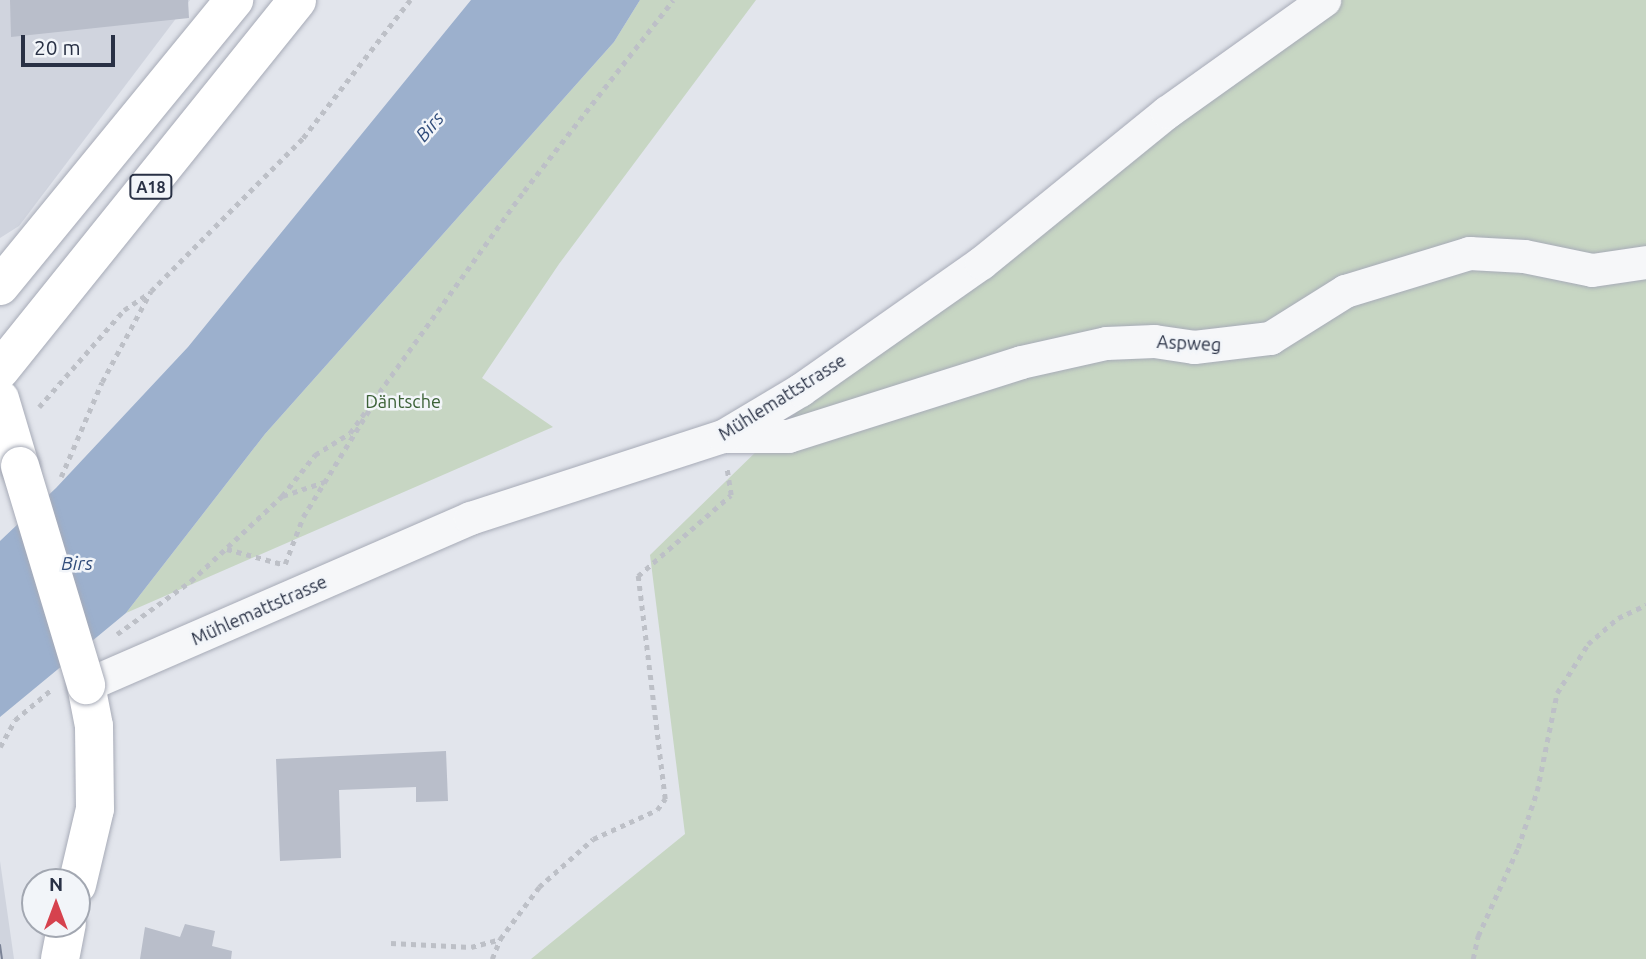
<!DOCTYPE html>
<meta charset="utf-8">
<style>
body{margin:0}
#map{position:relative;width:1646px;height:959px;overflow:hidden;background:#e2e5ec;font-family:Ubuntu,sans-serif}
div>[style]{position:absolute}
.built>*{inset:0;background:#d0d4de}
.green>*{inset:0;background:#c7d6c3}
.water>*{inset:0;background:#9cb0cd}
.building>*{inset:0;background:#b9beca}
.path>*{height:4.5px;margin-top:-2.25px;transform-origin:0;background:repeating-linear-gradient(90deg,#bdc0c7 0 5px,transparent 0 10px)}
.roads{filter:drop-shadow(0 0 2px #a7abb7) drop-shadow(0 0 2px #a7abb7)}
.street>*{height:33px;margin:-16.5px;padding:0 16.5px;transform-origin:16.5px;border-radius:16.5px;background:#f6f7f9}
.secondary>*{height:38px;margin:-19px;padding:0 19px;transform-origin:19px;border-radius:19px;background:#fff}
.highway>*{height:38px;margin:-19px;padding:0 19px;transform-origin:19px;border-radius:19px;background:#fff}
.tram>*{height:2px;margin:-1px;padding:0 1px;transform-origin:1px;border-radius:1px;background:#7b8396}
.bridges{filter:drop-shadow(0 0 2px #a7abb7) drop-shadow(0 0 2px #a7abb7)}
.secondary-bridge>*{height:38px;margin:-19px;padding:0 19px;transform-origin:19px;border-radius:19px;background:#fff}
span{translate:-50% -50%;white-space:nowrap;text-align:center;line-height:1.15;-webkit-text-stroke:5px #f2f5f9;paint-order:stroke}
.shield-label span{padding:2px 5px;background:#f2f5f9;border:2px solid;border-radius:5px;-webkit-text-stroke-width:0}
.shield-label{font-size:16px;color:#293145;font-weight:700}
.street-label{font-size:18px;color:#293145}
.park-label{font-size:18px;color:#3b6136}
.water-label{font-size:19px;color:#314d7b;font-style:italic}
.north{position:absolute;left:21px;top:868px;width:70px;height:70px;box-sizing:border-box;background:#f2f5f9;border:2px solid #a2a7b1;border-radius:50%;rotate:0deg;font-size:19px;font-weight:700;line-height:28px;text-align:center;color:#293145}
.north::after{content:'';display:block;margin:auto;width:24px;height:32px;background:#d6424e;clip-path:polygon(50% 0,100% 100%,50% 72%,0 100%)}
.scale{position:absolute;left:21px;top:35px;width:94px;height:32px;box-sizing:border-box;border:4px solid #293145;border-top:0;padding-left:9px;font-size:21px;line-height:24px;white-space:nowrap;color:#293145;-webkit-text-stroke:5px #f2f5f9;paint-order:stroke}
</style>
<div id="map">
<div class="built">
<div style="clip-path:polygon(0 0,190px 0,19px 226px,0 238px)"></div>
<div style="clip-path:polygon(0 861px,14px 959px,0 959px)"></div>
</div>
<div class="green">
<div style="clip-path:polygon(640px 0,756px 0,559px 264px,482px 378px,553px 427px,126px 613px,265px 434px,614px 42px)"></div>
<div style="clip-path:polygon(1333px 0,1646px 0,1646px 959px,531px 959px,685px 834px,650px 555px,800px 409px)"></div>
</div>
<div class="water">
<div style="clip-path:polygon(471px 0,640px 0,614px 42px,265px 434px,126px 613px,0 717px,0 541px,56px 488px,188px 347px)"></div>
</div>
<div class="building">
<div style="clip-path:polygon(10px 0,188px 0,189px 18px,11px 37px)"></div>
<div style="clip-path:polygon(446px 751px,448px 801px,416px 802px,416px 787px,339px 790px,341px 858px,280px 861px,276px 759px)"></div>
<div style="clip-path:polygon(185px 924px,215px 931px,212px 946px,232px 951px,231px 959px,140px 959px,145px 927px,180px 937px)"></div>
</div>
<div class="path">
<div style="left:39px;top:407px;width:129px;rotate:-48.8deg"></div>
<div style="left:124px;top:310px;width:30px;rotate:-34deg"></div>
<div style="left:61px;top:477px;width:103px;rotate:-66.7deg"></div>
<div style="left:102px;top:382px;width:103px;rotate:-61.7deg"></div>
<div style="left:151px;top:291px;width:216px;rotate:-45.2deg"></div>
<div style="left:303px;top:138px;width:175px;rotate:-52.2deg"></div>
<div style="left:283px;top:496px;width:43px;rotate:-18.9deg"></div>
<div style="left:227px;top:549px;width:57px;rotate:15.3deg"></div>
<div style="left:285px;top:564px;width:50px;rotate:-69deg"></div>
<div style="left:303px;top:517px;width:129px;rotate:-58.3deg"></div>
<div style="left:117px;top:634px;width:91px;rotate:-35.6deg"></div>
<div style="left:191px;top:581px;width:125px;rotate:-43deg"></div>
<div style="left:282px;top:496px;width:53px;rotate:-51.2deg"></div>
<div style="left:315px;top:455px;width:41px;rotate:-32.2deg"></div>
<div style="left:350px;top:433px;width:298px;rotate:-54.3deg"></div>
<div style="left:524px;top:191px;width:242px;rotate:-52deg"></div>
<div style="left:0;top:747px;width:31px;rotate:-61deg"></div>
<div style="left:15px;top:720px;width:48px;rotate:-40deg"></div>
<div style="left:391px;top:943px;width:80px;rotate:2.9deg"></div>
<div style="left:471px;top:947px;width:30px;rotate:-15deg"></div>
<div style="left:500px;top:939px;width:65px;rotate:-53.1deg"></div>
<div style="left:539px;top:887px;width:72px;rotate:-41.6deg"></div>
<div style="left:593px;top:839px;width:70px;rotate:-24.4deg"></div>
<div style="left:657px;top:810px;width:14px;rotate:-54deg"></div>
<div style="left:665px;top:799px;width:225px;rotate:-96.9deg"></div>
<div style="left:638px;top:576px;width:123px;rotate:-41.1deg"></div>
<div style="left:731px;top:495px;width:26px;rotate:-99deg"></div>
<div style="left:492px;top:959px;width:22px;rotate:-68deg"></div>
<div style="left:1473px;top:959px;width:24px;rotate:-78deg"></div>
<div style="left:1478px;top:936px;width:97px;rotate:-65.6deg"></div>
<div style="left:1518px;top:848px;width:60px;rotate:-71.6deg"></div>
<div style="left:1537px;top:791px;width:100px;rotate:-78.5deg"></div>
<div style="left:1557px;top:693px;width:58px;rotate:-57.7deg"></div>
<div style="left:1588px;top:644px;width:40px;rotate:-41deg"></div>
<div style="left:1618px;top:618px;width:31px;rotate:-25deg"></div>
</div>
<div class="roads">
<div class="street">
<div style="left:726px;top:436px;width:62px"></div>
<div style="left:788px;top:436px;width:244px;rotate:-17.6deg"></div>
<div style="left:1021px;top:362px;width:87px;rotate:-12.6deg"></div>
<div style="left:1106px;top:343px;width:48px;rotate:-2.4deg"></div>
<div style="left:1154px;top:341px;width:40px;rotate:8.5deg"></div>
<div style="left:1194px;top:347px;width:77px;rotate:-6.8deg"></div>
<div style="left:1270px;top:338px;width:89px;rotate:-32.1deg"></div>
<div style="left:1345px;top:291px;width:130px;rotate:-17deg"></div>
<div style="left:1469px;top:253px;width:55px;rotate:3.1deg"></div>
<div style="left:1524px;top:256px;width:69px;rotate:11.6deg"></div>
<div style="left:1592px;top:270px;width:55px;rotate:-8.4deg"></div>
<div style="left:86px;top:685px;width:419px;rotate:-23.5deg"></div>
<div style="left:470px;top:518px;width:266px;rotate:-18deg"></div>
<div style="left:723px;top:436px;width:90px;rotate:-30.9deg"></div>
<div style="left:800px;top:390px;width:221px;rotate:-35.1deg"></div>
<div style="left:981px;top:263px;width:240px;rotate:-39.1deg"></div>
<div style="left:1167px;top:112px;width:193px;rotate:-35.5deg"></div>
</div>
<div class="secondary">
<div style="left:0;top:399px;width:70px;rotate:73.4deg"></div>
<div style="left:77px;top:885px;width:78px;rotate:-76.7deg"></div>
<div style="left:95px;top:809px;width:83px;rotate:-90.7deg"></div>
<div style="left:94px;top:726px;width:42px;rotate:-101deg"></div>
<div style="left:60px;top:959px;width:36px;rotate:-79deg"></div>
</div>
<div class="highway">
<div style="left:0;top:286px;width:370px;rotate:-50.7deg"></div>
<div style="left:0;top:370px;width:474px;rotate:-51.2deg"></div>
</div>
</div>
<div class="tram">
<div style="left:0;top:945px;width:14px;rotate:82deg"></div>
</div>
<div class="bridges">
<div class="secondary-bridge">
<div style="left:20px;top:466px;width:229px;rotate:73.2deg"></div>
</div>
</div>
<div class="shield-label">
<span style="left:151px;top:187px">A18</span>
</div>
<div class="street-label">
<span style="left:1189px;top:343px;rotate:3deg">Aspweg</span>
<span style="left:782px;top:397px;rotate:-32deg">Mühlemattstrasse</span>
<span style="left:259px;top:610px;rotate:-24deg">Mühlemattstrasse</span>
</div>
<div class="park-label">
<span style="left:403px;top:401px">Däntsche</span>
</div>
<div class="water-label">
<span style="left:430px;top:127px;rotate:-49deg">Birs</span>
<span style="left:77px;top:564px">Birs</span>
</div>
<div class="north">N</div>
<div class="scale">20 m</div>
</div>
